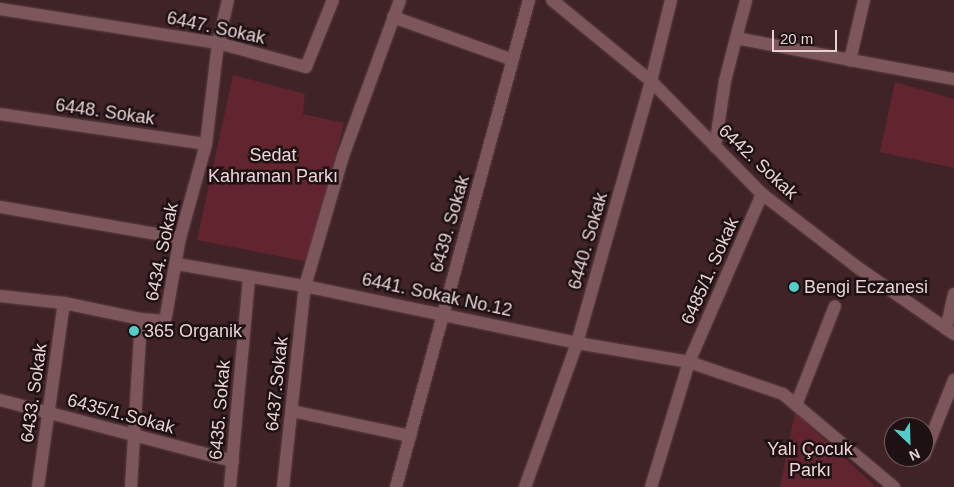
<!DOCTYPE html>
<meta charset="utf-8">
<style>
body{margin:0}
#map{position:relative;width:954px;height:487px;overflow:hidden;background:#402327;font-family:Helvetica,sans-serif}
div>[style]{position:absolute}
.green>*{inset:0;background:#622530}
.roads{filter:drop-shadow(0 0 1px #5b3f43) drop-shadow(0 0 1px #5b3f43)}
.lane>*{height:12px;margin:-6px;padding:0 6px;transform-origin:6px;border-radius:6px;background:#7c565a}
.street>*{height:12px;margin:-6px;padding:0 6px;transform-origin:6px;border-radius:6px;background:#7c565a}
.dots>*{width:14px;height:14px;translate:-50% -50%;box-sizing:border-box;border:2px solid #1e1113;border-radius:50%}
span{translate:-50% -50%;white-space:nowrap;text-align:center;line-height:1.15;-webkit-text-stroke:5px #1e1113;paint-order:stroke}
.street-label{font-size:18px;color:#e6d2d3}
.park-label{font-size:18px;color:#eed4d6}
.poi-label{font-size:18px;color:#e6d2d3}
.left{translate:0 -50%;text-align:left}
.north{position:absolute;left:884px;top:417px;width:50px;height:50px;box-sizing:border-box;background:#1e1113;border:1px solid #6e5e60;border-radius:50%;rotate:156deg;font-size:14px;font-weight:700;line-height:20px;text-align:center;color:#e6d2d3}
.north::after{content:'';display:block;margin:auto;width:18px;height:22px;background:#54cdc8;clip-path:polygon(50% 0,100% 100%,50% 72%,0 100%)}
.scale{position:absolute;left:772px;top:30px;width:65px;height:22px;box-sizing:border-box;border:2px solid #e6d2d3;border-top:0;padding-left:6px;font-size:15px;line-height:18px;white-space:nowrap;color:#e6d2d3;-webkit-text-stroke:4px #1e1113;paint-order:stroke}
</style>
<div id="map">
<div class="green">
<div style="clip-path:polygon(233px 75px,305px 94px,303px 114px,344px 123px,309px 262px,197px 240px)"></div>
<div style="clip-path:polygon(895px 82px,954px 99px,954px 168px,880px 152px)"></div>
<div style="clip-path:polygon(795px 412px,876px 487px,780px 487px)"></div>
</div>
<div class="roads">
<div class="lane">
<div style="left:393px;top:17px;width:127px;rotate:19.7deg"></div>
<div style="left:305px;top:286px;width:135px;rotate:-73.7deg"></div>
<div style="left:343px;top:156px;width:166px;rotate:-69.9deg"></div>
<div style="left:796px;top:405px;width:106px;rotate:-68.5deg"></div>
<div style="left:292px;top:411px;width:121px;rotate:12deg"></div>
<div style="left:924px;top:455px;width:81px;rotate:-68.2deg"></div>
</div>
<div class="street">
<div style="left:552px;top:0;width:128px;rotate:39.3deg"></div>
<div style="left:651px;top:81px;width:158px;rotate:45.5deg"></div>
<div style="left:762px;top:194px;width:120px;rotate:37.5deg"></div>
<div style="left:857px;top:267px;width:118px;rotate:34.6deg"></div>
<div style="left:864px;top:0;width:62px;rotate:103.1deg"></div>
<div style="left:850px;top:60px;width:106px;rotate:10.4deg"></div>
<div style="left:0;top:9px;width:221px;rotate:8.9deg"></div>
<div style="left:218px;top:43px;width:91px;rotate:15.3deg"></div>
<div style="left:306px;top:67px;width:72px;rotate:-68.1deg"></div>
<div style="left:736px;top:38px;width:39px;rotate:-75deg"></div>
<div style="left:0;top:114px;width:208px;rotate:8.3deg"></div>
<div style="left:715px;top:147px;width:67px;rotate:-81.4deg"></div>
<div style="left:725px;top:81px;width:44px;rotate:-75.7deg"></div>
<div style="left:736px;top:38px;width:116px;rotate:10.9deg"></div>
<div style="left:0;top:207px;width:183px;rotate:9.8deg"></div>
<div style="left:177px;top:264px;width:130px;rotate:9.8deg"></div>
<div style="left:305px;top:286px;width:278px;rotate:11.8deg"></div>
<div style="left:577px;top:343px;width:114px;rotate:9.6deg"></div>
<div style="left:689px;top:362px;width:99px;rotate:18.8deg"></div>
<div style="left:783px;top:394px;width:145px;rotate:40deg"></div>
<div style="left:0;top:296px;width:64px;rotate:6.2deg"></div>
<div style="left:64px;top:303px;width:79px;rotate:11.7deg"></div>
<div style="left:141px;top:319px;width:24px;rotate:5deg"></div>
<div style="left:165px;top:321px;width:84px;rotate:-79.8deg"></div>
<div style="left:180px;top:238px;width:98px;rotate:-74.5deg"></div>
<div style="left:206px;top:144px;width:102px;rotate:-83.2deg"></div>
<div style="left:218px;top:43px;width:44px;rotate:-76.9deg"></div>
<div style="left:946px;top:329px;width:36px;rotate:-77deg"></div>
<div style="left:0;top:400px;width:241px;rotate:14.7deg"></div>
<div style="left:38px;top:487px;width:186px;rotate:-82deg"></div>
<div style="left:131px;top:487px;width:168px;rotate:-86.6deg"></div>
<div style="left:230px;top:487px;width:211px;rotate:-84.8deg"></div>
<div style="left:283px;top:487px;width:202px;rotate:-83.8deg"></div>
<div style="left:396px;top:487px;width:505px;rotate:-74.72deg"></div>
<div style="left:525px;top:487px;width:153px;rotate:-70.1deg"></div>
<div style="left:577px;top:343px;width:272px;rotate:-74.2deg"></div>
<div style="left:651px;top:81px;width:83px;rotate:-76.1deg"></div>
<div style="left:651px;top:487px;width:131px;rotate:-73.1deg"></div>
<div style="left:689px;top:362px;width:183px;rotate:-66.5deg"></div>
</div>
</div>
<div class="dots">
<div style="left:794px;top:287px;background:#54cdc8"></div>
<div style="left:134px;top:331px;background:#54cdc8"></div>
</div>
<div class="street-label">
<span style="left:216px;top:28px;rotate:12deg">6447. Sokak</span>
<span style="left:105px;top:112px;rotate:8deg">6448. Sokak</span>
<span style="left:758px;top:162px;rotate:43deg">6442. Sokak</span>
<span style="left:450px;top:224px;rotate:-74deg">6439. Sokak</span>
<span style="left:588px;top:241px;rotate:-74deg">6440. Sokak</span>
<span style="left:162px;top:252px;rotate:-78deg">6434. Sokak</span>
<span style="left:710px;top:271px;rotate:-66deg">6485/1. Sokak</span>
<span style="left:437px;top:295px;rotate:12deg">6441. Sokak No.12</span>
<span style="left:277px;top:384px;rotate:-84deg">6437.Sokak</span>
<span style="left:34px;top:393px;rotate:-82deg">6433. Sokak</span>
<span style="left:220px;top:410px;rotate:-85deg">6435. Sokak</span>
<span style="left:121px;top:414px;rotate:15deg">6435/1.Sokak</span>
</div>
<div class="park-label">
<span style="left:273px;top:166px">Sedat<br>Kahraman Parkı</span>
<span style="left:810px;top:460px">Yalı Çocuk<br>Parkı</span>
</div>
<div class="poi-label">
<span class="left" style="left:804px;top:287px">Bengi Eczanesi</span>
<span class="left" style="left:144px;top:331px">365 Organik</span>
</div>
<div class="north">N</div>
<div class="scale">20 m</div>
</div>
